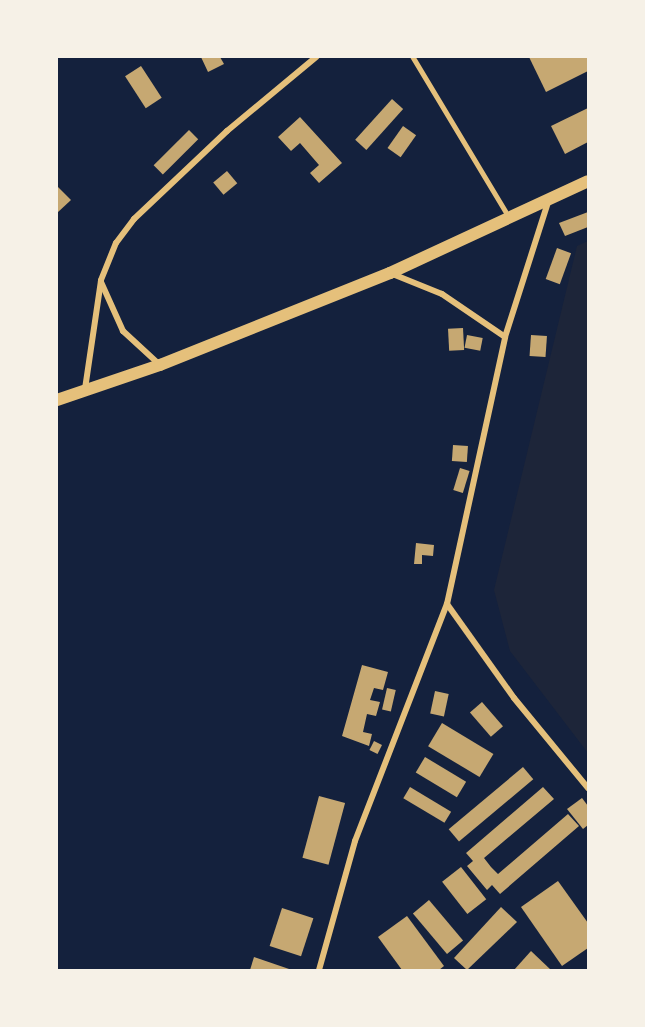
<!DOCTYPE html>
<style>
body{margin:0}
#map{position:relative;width:645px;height:1027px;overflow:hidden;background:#14213d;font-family:Montserrat,sans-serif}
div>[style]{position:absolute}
.green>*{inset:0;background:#1d2539}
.building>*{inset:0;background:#c6a872;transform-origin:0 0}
.service>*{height:4.5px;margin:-2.25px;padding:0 2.25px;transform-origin:2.25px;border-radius:2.25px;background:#e5c07b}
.minor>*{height:6px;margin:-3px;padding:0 3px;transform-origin:3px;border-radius:3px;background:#e5c07b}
.secondary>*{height:12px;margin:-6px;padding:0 6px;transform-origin:6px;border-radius:6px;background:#e5c07b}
span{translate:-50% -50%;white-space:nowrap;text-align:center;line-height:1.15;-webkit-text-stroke:5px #f6f1e7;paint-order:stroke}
.frame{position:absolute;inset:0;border:58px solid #f6f1e7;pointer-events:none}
</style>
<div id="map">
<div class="green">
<div style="clip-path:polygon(588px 241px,588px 753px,510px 651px,494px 590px,577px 246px)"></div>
</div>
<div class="building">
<div style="clip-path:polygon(201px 57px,220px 57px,224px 64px,208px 72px)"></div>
<div style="clip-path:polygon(529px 57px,588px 57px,588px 71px,546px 92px)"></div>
<div style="left:141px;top:66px;width:38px;height:19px;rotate:57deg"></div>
<div style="left:392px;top:99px;width:15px;height:55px;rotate:42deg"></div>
<div style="clip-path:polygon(588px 108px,588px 142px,565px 154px,551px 126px)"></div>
<div style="clip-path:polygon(300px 117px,342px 163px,319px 183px,310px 173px,319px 165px,300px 143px,291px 151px,278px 137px)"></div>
<div style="left:403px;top:126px;width:16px;height:27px;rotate:35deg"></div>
<div style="left:189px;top:130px;width:13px;height:50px;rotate:45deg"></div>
<div style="left:227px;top:171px;width:16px;height:18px;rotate:50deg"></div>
<div style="clip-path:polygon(57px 186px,71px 200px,57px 213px)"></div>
<div style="clip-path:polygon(588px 212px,588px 227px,565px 236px,559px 223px)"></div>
<div style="left:557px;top:248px;width:15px;height:33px;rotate:20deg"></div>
<div style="left:463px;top:328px;width:22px;height:15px;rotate:87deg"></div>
<div style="left:467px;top:335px;width:16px;height:13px;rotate:11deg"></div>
<div style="left:531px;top:335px;width:16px;height:21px;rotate:4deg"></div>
<div style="left:453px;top:445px;width:15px;height:16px;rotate:4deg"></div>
<div style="left:460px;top:468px;width:10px;height:23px;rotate:17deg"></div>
<div style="clip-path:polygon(416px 543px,434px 545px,433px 556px,422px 555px,422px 564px,414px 564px)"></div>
<div style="clip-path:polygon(362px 665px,388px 672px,383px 690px,374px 688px,370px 700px,380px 702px,376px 716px,367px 714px,363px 732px,372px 734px,369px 746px,342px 736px)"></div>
<div style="left:387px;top:688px;width:9px;height:22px;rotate:13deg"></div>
<div style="left:435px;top:691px;width:14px;height:23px;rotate:12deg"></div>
<div style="left:482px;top:702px;width:32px;height:16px;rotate:49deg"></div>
<div style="left:442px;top:723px;width:60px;height:27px;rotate:31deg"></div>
<div style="left:374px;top:741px;width:9px;height:10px;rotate:27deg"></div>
<div style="left:425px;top:757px;width:48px;height:18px;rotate:31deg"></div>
<div style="left:523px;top:767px;width:16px;height:97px;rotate:50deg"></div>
<div style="left:410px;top:787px;width:48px;height:13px;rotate:31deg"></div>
<div style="clip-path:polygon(543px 787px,554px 799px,484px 858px,491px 867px,498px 874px,568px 814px,579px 826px,500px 894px,492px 885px,487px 890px,467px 866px,473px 861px,466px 853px)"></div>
<div style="left:319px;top:796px;width:27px;height:64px;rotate:15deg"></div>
<div style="clip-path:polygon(582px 798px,588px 806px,588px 825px,583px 829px,567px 809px)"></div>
<div style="left:461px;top:867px;width:41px;height:24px;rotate:52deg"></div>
<div style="clip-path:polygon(558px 881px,588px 923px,588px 948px,562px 966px,521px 907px)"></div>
<div style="left:429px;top:900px;width:53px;height:21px;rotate:50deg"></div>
<div style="clip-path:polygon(501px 907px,517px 922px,467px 970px,454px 958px)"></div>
<div style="left:282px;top:908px;width:33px;height:40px;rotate:18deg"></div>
<div style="clip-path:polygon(407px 916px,444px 966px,439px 970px,402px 970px,378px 937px)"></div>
<div style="clip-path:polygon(531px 951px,551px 970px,514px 970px)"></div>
<div style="clip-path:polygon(254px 957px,292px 970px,250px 970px)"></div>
</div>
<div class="service">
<div style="left:413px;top:57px;width:187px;rotate:59deg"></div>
</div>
<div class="minor">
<div style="left:390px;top:273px;width:56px;rotate:22deg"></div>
<div style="left:442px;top:294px;width:76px;rotate:34.3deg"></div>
<div style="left:101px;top:282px;width:54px;rotate:65.8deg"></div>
<div style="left:123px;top:331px;width:50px;rotate:42.6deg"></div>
<div style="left:85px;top:389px;width:110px;rotate:-81.6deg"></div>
<div style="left:101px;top:280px;width:40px;rotate:-68deg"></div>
<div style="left:116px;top:243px;width:30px;rotate:-53deg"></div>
<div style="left:134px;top:219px;width:128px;rotate:-43.4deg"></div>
<div style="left:227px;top:131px;width:116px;rotate:-39.7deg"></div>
<div style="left:447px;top:604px;width:115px;rotate:54.5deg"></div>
<div style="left:514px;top:698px;width:117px;rotate:50.6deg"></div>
<div style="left:319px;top:970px;width:134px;rotate:-74.4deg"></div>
<div style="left:355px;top:841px;width:254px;rotate:-68.8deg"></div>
<div style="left:447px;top:604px;width:273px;rotate:-77.7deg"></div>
<div style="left:505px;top:337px;width:142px;rotate:-72.3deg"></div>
</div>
<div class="secondary">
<div style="left:57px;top:400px;width:109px;rotate:-18.8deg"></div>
<div style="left:160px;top:365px;width:248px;rotate:-21.8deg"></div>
<div style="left:390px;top:273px;width:218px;rotate:-24.9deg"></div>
</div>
<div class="frame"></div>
</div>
